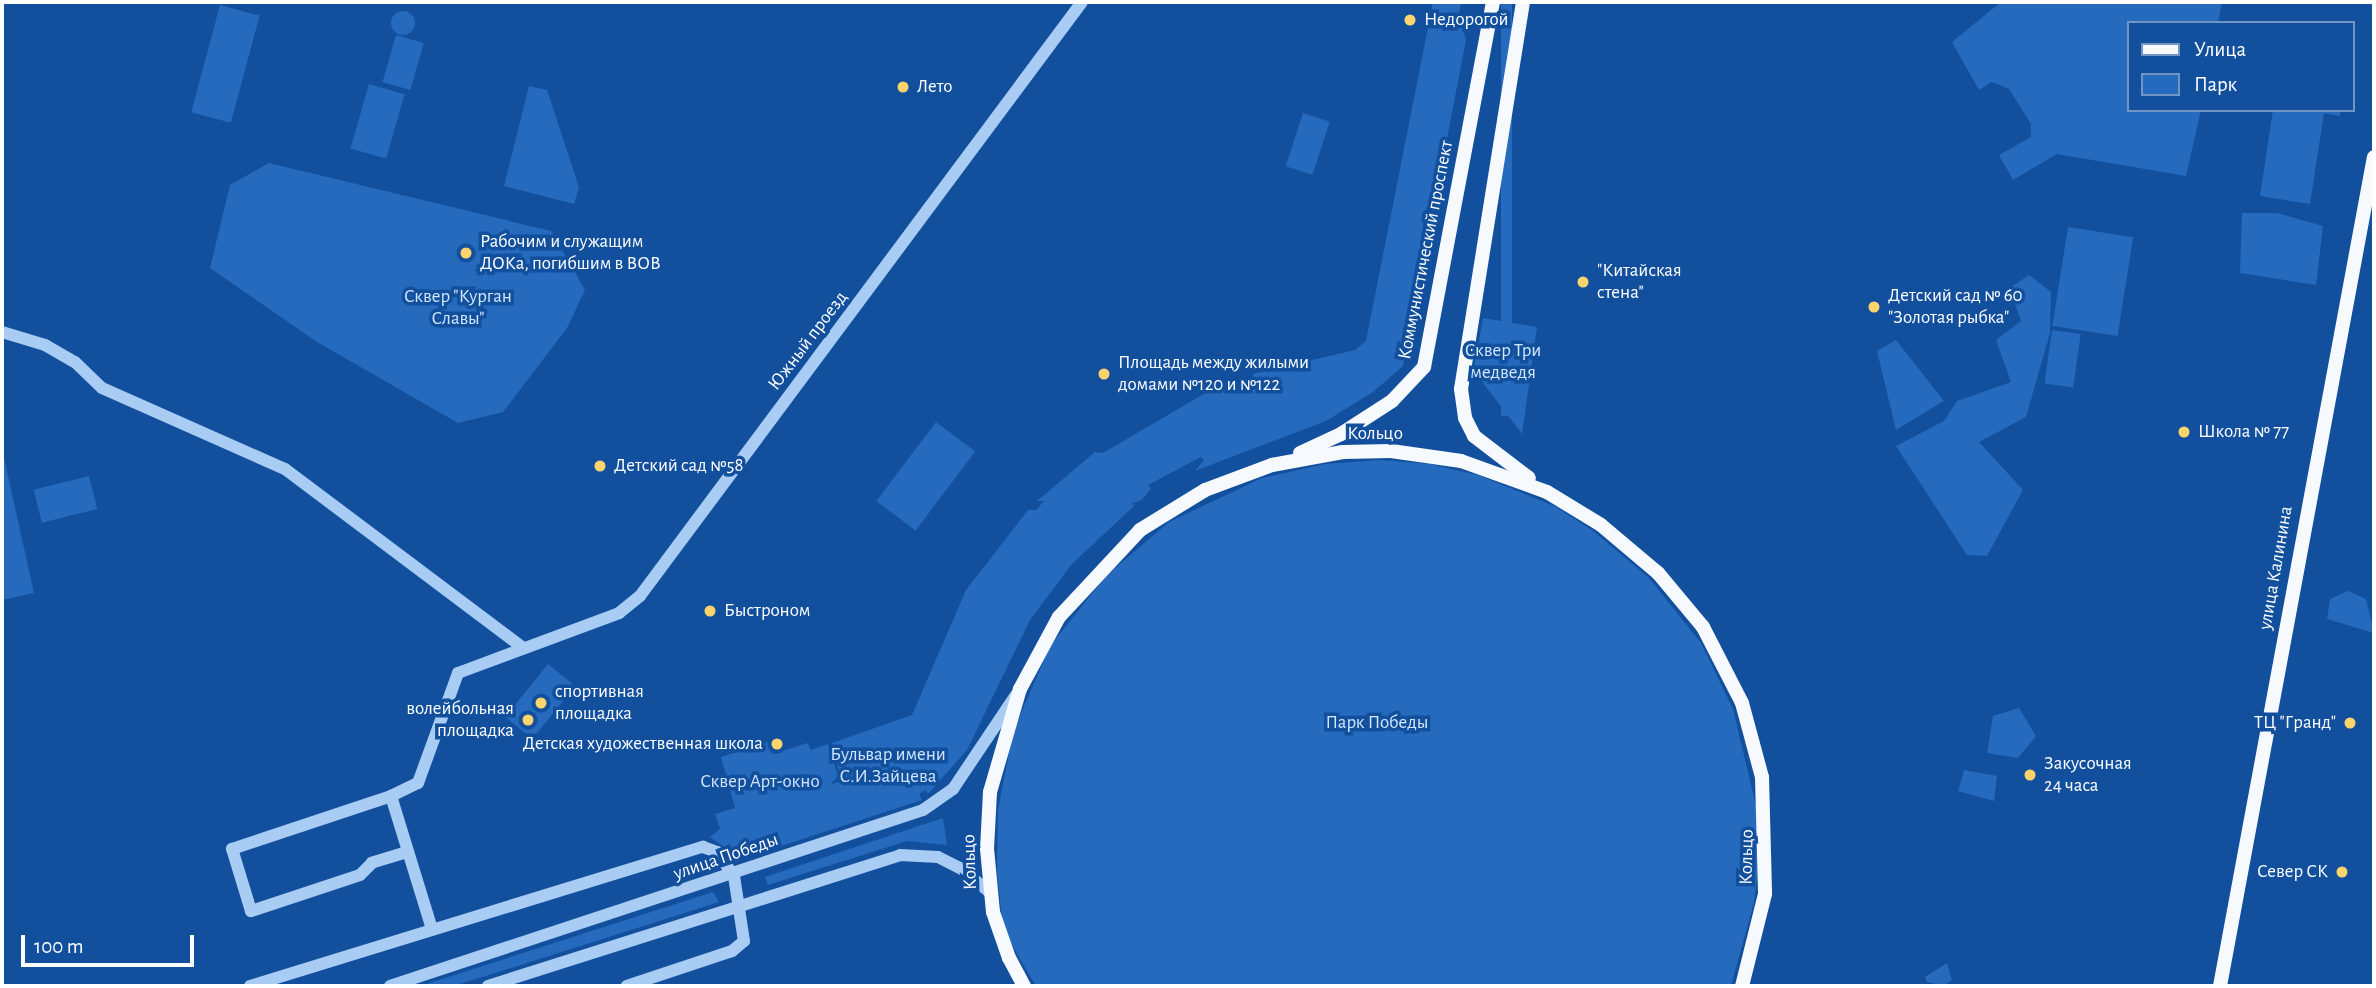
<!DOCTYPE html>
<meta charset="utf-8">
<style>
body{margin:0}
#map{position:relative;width:2376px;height:988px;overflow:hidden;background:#12509e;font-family:"Alegreya Sans",sans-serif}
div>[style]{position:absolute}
.green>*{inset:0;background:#256abc;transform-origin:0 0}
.round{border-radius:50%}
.minor>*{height:12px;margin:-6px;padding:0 6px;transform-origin:6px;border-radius:6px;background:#a9ccf4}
.major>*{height:14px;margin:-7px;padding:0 7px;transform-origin:7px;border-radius:7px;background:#f6faff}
.dots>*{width:19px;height:19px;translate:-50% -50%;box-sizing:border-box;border:4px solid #12509e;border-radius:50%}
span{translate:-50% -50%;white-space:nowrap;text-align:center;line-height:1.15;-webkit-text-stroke:7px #12509e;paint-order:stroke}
.poi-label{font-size:19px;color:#fff}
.left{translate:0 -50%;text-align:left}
.right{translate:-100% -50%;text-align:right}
.street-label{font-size:19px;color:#fff}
.park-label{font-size:19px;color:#d2e6fe}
.frame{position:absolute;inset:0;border:4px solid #fff;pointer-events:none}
.legend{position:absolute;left:2127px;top:21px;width:228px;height:91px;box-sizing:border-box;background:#12509e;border:2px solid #7196c5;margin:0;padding:9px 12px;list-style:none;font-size:21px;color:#fff}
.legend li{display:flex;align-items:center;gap:14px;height:35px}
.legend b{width:35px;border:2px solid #7196c5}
.scale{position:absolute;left:21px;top:935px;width:173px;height:32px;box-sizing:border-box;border:4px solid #fff;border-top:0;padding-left:9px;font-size:21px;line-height:24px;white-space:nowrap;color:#fff;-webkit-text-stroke:5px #12509e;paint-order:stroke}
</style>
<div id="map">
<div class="green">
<div style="clip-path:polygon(1433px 2px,1461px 2px,1457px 25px,1462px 26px,1466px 40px,1403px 366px,1373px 392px,1326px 421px,1195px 471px,1204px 460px,1201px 457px,1148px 485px,1151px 489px,1142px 500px,1131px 504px,1135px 505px,1072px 564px,1030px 620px,967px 750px,928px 794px,926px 790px,919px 794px,922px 800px,732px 862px,728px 850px,710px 837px,720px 829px,715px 814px,735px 808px,721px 757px,768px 742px,772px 754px,808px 743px,811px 750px,828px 744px,838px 776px,830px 785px,841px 781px,832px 743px,912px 715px,966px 590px,1028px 510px,1036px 510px,1044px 501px,1037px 501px,1095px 452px,1103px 453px,1207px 392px,1253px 378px,1253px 374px,1355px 350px,1366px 341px)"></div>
<div style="left:1501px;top:2px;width:11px;height:414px"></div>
<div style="clip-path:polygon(2001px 2px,2222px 2px,2218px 23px,2129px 23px,2129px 110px,2201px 110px,2186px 176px,2057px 154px,2013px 180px,1999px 155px,2031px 137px,2031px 124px,2009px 89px,1992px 82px,1979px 90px,1952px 42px)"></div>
<div style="left:220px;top:5px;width:41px;height:111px;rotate:15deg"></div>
<div class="round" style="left:391px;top:11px;width:24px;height:24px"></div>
<div style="left:396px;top:35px;width:29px;height:49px;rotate:16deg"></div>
<div style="left:369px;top:84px;width:37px;height:67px;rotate:16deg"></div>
<div style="clip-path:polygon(529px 86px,547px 90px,579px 187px,574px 204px,504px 186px)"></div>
<div style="clip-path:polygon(2273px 110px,2341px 110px,2340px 116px,2324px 113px,2310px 204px,2260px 196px)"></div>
<div style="left:1303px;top:113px;width:28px;height:56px;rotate:18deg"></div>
<div style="clip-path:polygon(269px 163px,551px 231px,585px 290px,567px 328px,503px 412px,458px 423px,317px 342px,210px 268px,230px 185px)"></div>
<div style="clip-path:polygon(2242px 213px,2277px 213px,2323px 226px,2316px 285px,2240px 273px)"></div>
<div style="left:2068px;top:227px;width:66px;height:100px;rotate:9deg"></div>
<div style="clip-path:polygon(2029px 275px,2051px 292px,2050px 333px,2026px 417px,1979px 442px,2023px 490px,1987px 556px,1967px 555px,1896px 446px,1944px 421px,1957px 401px,2011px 382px,1996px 340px,2021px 321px,2010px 288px)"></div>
<div style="clip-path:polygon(1483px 318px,1537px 327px,1522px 434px,1480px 379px,1472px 379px)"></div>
<div style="left:2052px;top:330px;width:29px;height:54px;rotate:8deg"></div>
<div style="clip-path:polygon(1896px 340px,1944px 401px,1896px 430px,1877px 351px)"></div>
<div style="left:936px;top:422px;width:49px;height:99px;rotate:37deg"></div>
<div style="clip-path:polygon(2px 449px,34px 593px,2px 600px)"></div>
<div style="clip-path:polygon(1380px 460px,1429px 464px,1478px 475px,1554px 506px,1592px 530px,1649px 578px,1701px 643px,1733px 709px,1756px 806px,1758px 870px,1754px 902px,1731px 986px,1036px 986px,1010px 942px,1002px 919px,997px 872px,998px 810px,1013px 732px,1050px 646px,1107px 575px,1169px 522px,1262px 478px,1325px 464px)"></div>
<div style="left:89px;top:476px;width:34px;height:57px;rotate:76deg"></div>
<div style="clip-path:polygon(2348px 591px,2366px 599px,2374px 633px,2327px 619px,2330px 599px)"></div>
<div style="left:548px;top:664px;width:35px;height:68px;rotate:39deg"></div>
<div style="clip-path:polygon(2019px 708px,2036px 736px,2018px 758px,1987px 753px,1993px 716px)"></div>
<div style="clip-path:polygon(1964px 770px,1997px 776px,1994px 801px,1958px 791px)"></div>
<div style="clip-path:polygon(943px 818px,947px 845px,907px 841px,768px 885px,765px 877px)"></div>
<div style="clip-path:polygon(713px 892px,719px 902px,454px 986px,420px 986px)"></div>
<div style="clip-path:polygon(1947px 963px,1952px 980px,1943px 986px,1927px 982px,1925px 977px)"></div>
</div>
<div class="minor">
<div style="left:2px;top:332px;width:45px;rotate:16.8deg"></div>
<div style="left:45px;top:345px;width:34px;rotate:30deg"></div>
<div style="left:75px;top:362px;width:37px;rotate:44deg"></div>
<div style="left:102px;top:388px;width:200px;rotate:23.9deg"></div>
<div style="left:285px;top:469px;width:296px;rotate:36.9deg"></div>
<div style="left:391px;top:796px;width:30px;rotate:-26deg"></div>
<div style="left:418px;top:783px;width:117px;rotate:-70deg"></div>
<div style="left:458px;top:673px;width:172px;rotate:-20.4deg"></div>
<div style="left:619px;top:613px;width:27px;rotate:-39deg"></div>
<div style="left:640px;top:596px;width:740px;rotate:-53.35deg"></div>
<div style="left:407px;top:852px;width:37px;rotate:163deg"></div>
<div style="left:372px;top:863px;width:17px;rotate:135deg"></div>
<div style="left:360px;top:875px;width:115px;rotate:161.7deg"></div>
<div style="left:251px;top:911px;width:65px;rotate:-107deg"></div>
<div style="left:232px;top:849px;width:168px;rotate:-18.4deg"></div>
<div style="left:391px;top:796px;width:139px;rotate:72.9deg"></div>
<div style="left:250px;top:986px;width:474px;rotate:-17.1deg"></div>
<div style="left:703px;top:847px;width:15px;rotate:20deg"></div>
<div style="left:717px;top:852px;width:29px;rotate:55deg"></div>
<div style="left:734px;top:876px;width:66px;rotate:81.3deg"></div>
<div style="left:744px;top:941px;width:16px;rotate:140deg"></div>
<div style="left:732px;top:951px;width:111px;rotate:161.6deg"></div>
<div style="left:390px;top:986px;width:561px;rotate:-18.27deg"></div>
<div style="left:923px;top:810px;width:37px;rotate:-35deg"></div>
<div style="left:953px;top:789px;width:113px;rotate:-56.2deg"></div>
<div style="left:488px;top:986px;width:432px;rotate:-17.6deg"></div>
<div style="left:900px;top:855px;width:38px;rotate:3deg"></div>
<div style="left:938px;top:857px;width:28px;rotate:27deg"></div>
<div style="left:963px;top:870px;width:35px;rotate:40deg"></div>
</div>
<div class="major">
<div style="left:1523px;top:2px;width:392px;rotate:99.1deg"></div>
<div style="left:1461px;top:389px;width:29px;rotate:82deg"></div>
<div style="left:1465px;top:418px;width:20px;rotate:63deg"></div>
<div style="left:1474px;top:436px;width:69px;rotate:37.4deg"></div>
<div style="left:1300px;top:453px;width:45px;rotate:-24.9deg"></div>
<div style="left:1341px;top:434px;width:61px;rotate:-32.9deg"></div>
<div style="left:1392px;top:401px;width:47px;rotate:-46.7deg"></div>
<div style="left:1424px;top:367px;width:371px;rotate:-79.3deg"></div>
<div style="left:1024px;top:986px;width:32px;rotate:-118deg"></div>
<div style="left:1009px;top:958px;width:49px;rotate:-109.2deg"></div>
<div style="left:993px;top:912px;width:63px;rotate:-95.4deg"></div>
<div style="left:987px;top:849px;width:57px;rotate:-87deg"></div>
<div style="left:990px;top:792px;width:107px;rotate:-73.8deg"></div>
<div style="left:1020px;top:689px;width:82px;rotate:-61.6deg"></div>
<div style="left:1059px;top:617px;width:119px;rotate:-47deg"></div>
<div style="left:1140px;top:530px;width:76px;rotate:-31.6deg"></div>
<div style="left:1205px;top:490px;width:72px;rotate:-20.5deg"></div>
<div style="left:1272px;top:465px;width:72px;rotate:-10.4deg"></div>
<div style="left:1343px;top:452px;width:48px;rotate:-1.2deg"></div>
<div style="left:1391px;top:451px;width:71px;rotate:8.1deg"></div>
<div style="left:1461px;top:461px;width:91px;rotate:19.8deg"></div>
<div style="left:1547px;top:492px;width:63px;rotate:31.4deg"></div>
<div style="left:1601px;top:525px;width:75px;rotate:40.1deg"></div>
<div style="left:1658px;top:573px;width:70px;rotate:50.2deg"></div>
<div style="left:1703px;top:627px;width:85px;rotate:62.8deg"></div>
<div style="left:1742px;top:703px;width:77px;rotate:74.9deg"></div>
<div style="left:1762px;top:777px;width:117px;rotate:88.5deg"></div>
<div style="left:1765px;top:894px;width:95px;rotate:104deg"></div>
<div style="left:2220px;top:986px;width:843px;rotate:-79.48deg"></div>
</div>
<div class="dots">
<div style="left:1410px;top:20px;background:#ffd46c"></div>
<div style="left:903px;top:87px;background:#ffd46c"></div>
<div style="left:466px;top:253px;background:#ffd46c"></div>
<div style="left:1583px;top:282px;background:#ffd46c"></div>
<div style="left:1874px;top:307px;background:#ffd46c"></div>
<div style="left:1104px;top:374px;background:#ffd46c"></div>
<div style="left:2184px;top:432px;background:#ffd46c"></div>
<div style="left:600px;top:466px;background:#ffd46c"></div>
<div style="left:710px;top:611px;background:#ffd46c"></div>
<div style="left:541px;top:703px;background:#ffd46c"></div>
<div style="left:528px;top:720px;background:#ffd46c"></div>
<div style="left:2350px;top:723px;background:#ffd46c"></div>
<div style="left:777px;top:744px;background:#ffd46c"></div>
<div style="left:2030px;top:775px;background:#ffd46c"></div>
<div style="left:2342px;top:872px;background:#ffd46c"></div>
</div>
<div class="poi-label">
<span class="left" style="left:1424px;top:20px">Недорогой</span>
<span class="left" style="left:917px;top:87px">Лето</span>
<span class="left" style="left:480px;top:253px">Рабочим и служащим<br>ДОКа, погибшим в ВОВ</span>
<span class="left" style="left:1597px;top:282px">"Китайская<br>стена"</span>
<span class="left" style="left:1888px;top:307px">Детский сад № 60<br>"Золотая рыбка"</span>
<span class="left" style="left:1118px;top:374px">Площадь между жилыми<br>домами №120 и №122</span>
<span class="left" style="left:2198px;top:432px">Школа № 77</span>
<span class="left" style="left:614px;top:466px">Детский сад №58</span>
<span class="left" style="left:724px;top:611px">Быстроном</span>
<span class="left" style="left:555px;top:703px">спортивная<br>площадка</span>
<span class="right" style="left:514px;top:720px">волейбольная<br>площадка</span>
<span class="right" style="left:2336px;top:723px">ТЦ "Гранд"</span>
<span class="right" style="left:763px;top:744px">Детская художественная школа</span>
<span class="left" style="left:2044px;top:775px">Закусочная<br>24 часа</span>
<span class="right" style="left:2328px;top:872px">Север СК</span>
</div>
<div class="street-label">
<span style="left:1426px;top:250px;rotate:-79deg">Коммунистический проспект</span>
<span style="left:808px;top:341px;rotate:-53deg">Южный проезд</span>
<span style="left:1375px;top:434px">Кольцо</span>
<span style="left:2276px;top:568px;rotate:-80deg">улица Калинина</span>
<span style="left:726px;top:857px;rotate:-19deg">улица Победы</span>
<span style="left:1747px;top:857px;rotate:-89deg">Кольцо</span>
<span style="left:970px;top:862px;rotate:-92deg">Кольцо</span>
</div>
<div class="park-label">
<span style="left:458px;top:308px">Сквер "Курган<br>Славы"</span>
<span style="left:1503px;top:362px">Сквер Три<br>медведя</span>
<span style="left:1377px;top:723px">Парк Победы</span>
<span style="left:888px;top:766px">Бульвар имени<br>С.И.Зайцева</span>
<span style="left:760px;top:782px">Сквер Арт-окно</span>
</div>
<div class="frame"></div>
<ul class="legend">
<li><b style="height:9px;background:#f6faff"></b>Улица</li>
<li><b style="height:19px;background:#256abc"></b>Парк</li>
</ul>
<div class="scale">100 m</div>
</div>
